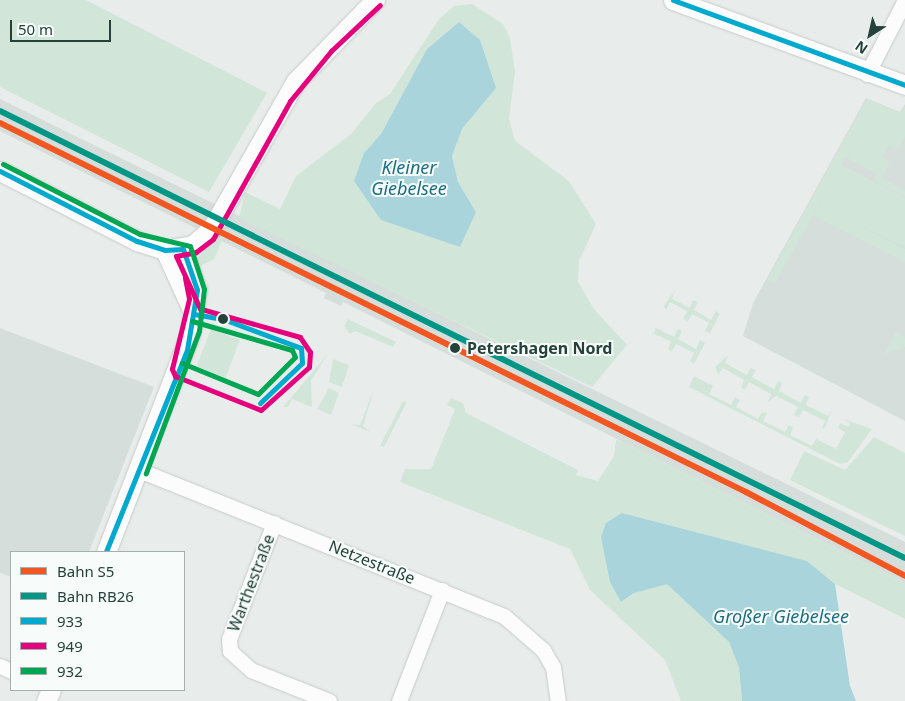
<!DOCTYPE html>
<meta charset="utf-8">
<style>
body{margin:0}
#map{position:relative;width:905px;height:701px;overflow:hidden;background:#e8edeb;font-family:"Noto Sans",sans-serif}
div>[style]{position:absolute}
.built>*{inset:0;background:#d6dedb}
.green>*{inset:0;background:#d1e6d8;transform-origin:0 0}
.water>*{inset:0;background:#a9d4db}
.roads{filter:drop-shadow(0 0 1px #c5cac8) drop-shadow(0 0 1px #c5cac8)}
.minor>*{height:15px;margin:-7.5px;padding:0 7.5px;transform-origin:7.5px;border-radius:7.5px;background:#fcfcfc}
.tertiary>*{height:19px;margin:-9.5px;padding:0 9.5px;transform-origin:9.5px;border-radius:9.5px;background:#fcfcfc}
.bus-1>*{height:5px;margin:-2.5px;padding:0 2.5px;transform-origin:2.5px;border-radius:2.5px;background:#00a9ce}
.bus-2>*{height:5px;margin:-2.5px;padding:0 2.5px;transform-origin:2.5px;border-radius:2.5px;background:#e5007d}
.bus-3>*{height:5px;margin:-2.5px;padding:0 2.5px;transform-origin:2.5px;border-radius:2.5px;background:#00a651}
.rail-1>*{height:6px;margin:-3px;padding:0 3px;transform-origin:3px;border-radius:3px;background:#f25721}
.rail-2>*{height:6px;margin:-3px;padding:0 3px;transform-origin:3px;border-radius:3px;background:#009686}
.dots>*{width:14px;height:14px;translate:-50% -50%;box-sizing:border-box;border:2px solid #f7fbf9;border-radius:50%}
span{translate:-50% -50%;white-space:nowrap;text-align:center;line-height:1.15;-webkit-text-stroke:4px #f7fbf9;paint-order:stroke}
.stop-label{font-size:16px;color:#24423a;font-weight:700}
.left{translate:0 -50%;text-align:left}
.street-label{font-size:16px;color:#24423a}
.water-label{font-size:18px;color:#1c6f80;font-style:italic}
.legend{position:absolute;left:10px;top:551px;width:175px;height:140px;box-sizing:border-box;background:#f7fbf9;border:1px solid #a3b1ad;margin:0;padding:6px 9px;list-style:none;font-size:15px;color:#24423a}
.legend li{display:flex;align-items:center;gap:10px;height:25px}
.legend b{width:25px;border:1px solid #a3b1ad}
.north{position:absolute;left:845px;top:10px;width:50px;height:50px;-webkit-text-stroke:4px #f7fbf9;paint-order:stroke;rotate:215deg;font-size:14px;font-weight:700;line-height:20px;text-align:center;color:#24423a}
.north::after{content:'';display:block;margin:auto;width:18px;height:22px;background:#24423a;clip-path:polygon(50% 0,100% 100%,50% 72%,0 100%)}
.scale{position:absolute;left:10px;top:20px;width:101px;height:22px;box-sizing:border-box;border:2px solid #24423a;border-top:0;padding-left:6px;font-size:15px;line-height:18px;white-space:nowrap;color:#24423a;-webkit-text-stroke:4px #f7fbf9;paint-order:stroke}
</style>
<div id="map">
<div class="built">
<div style="clip-path:polygon(866px 98px,900px 112px,905px 104px,905px 421px,743px 336px,753px 303px)"></div>
<div style="clip-path:polygon(0 99px,905px 542px,905px 583px,343px 302px,341px 306px,324px 298px,326px 293px,0 131px)"></div>
<div style="clip-path:polygon(0 328px,154px 387px,89px 552px,11px 552px,11px 577px,0 573px)"></div>
</div>
<div class="green">
<div style="clip-path:polygon(0 0,86px 0,267px 93px,209px 192px,0 87px)"></div>
<div style="clip-path:polygon(evenodd,472px 4px,503px 24px,510px 38px,515px 72px,509px 118px,515px 141px,569px 181px,596px 224px,579px 261px,578px 282px,594px 309px,627px 345px,592px 387px,239px 218px,245px 192px,280px 209px,296px 176px,351px 134px,376px 103px,390px 94px,439px 19px,454px 6px,472px 4px,459px 22px,496px 88px,462px 129px,452px 156px,458px 182px,476px 212px,459px 247px,435px 237px,364px 153px,381px 134px,427px 49px,459px 22px)"></div>
<div style="clip-path:polygon(867px 99px,901px 113px,905px 108px,905px 136px,898px 150px,889px 145px,882px 157px,890px 162px,882px 178px,905px 191px,905px 197px,874px 181px,877px 174px,846px 157px,853px 144px,841px 165px,905px 198px,905px 247px,841px 216px,905px 249px,905px 262px,814px 216px,825px 194px,775px 283px,768px 279px)"></div>
<div style="clip-path:polygon(217px 236px,223px 238px,214px 259px,195px 269px,197px 259px)"></div>
<div style="clip-path:polygon(675px 290px,672px 299px,690px 308px,693px 300px,698px 302px,694px 310px,711px 320px,716px 311px,720px 314px,710px 333px,705px 331px,709px 323px,692px 314px,688px 321px,683px 319px,687px 311px,670px 302px,666px 310px,664px 306px)"></div>
<div style="clip-path:polygon(348px 319px,396px 342px,393px 347px,355px 331px,350px 334px,344px 326px)"></div>
<div style="clip-path:polygon(660px 320px,656px 328px,674px 337px,678px 329px,682px 331px,678px 339px,696px 349px,700px 340px,705px 343px,694px 364px,690px 361px,694px 353px,676px 344px,672px 352px,668px 349px,671px 342px,653px 333px,650px 340px)"></div>
<div style="left:211px;top:329px;width:31px;height:40px;rotate:21deg"></div>
<div style="clip-path:polygon(896px 332px,905px 337px,905px 347px,884px 354px)"></div>
<div style="clip-path:polygon(328px 354px,311px 380px,312px 407px,292px 399px,288px 407px,283px 407px)"></div>
<div style="clip-path:polygon(728px 355px,725px 363px,747px 375px,750px 368px,756px 370px,752px 377px,774px 389px,778px 381px,782px 383px,779px 391px,801px 403px,805px 395px,809px 397px,806px 405px,828px 416px,832px 409px,825px 428px,822px 429px,825px 421px,803px 410px,799px 417px,794px 415px,798px 407px,776px 396px,768px 402px,771px 394px,749px 382px,745px 390px,741px 388px,744px 380px,723px 368px,718px 375px,715px 367px)"></div>
<div style="clip-path:polygon(333px 359px,349px 365px,342px 387px,329px 382px)"></div>
<div style="clip-path:polygon(694px 376px,713px 386px,709px 394px,731px 405px,735px 397px,740px 400px,736px 407px,758px 419px,762px 412px,767px 413px,763px 421px,785px 432px,789px 425px,793px 427px,790px 435px,812px 446px,816px 439px,836px 449px,845px 432px,838px 428px,840px 423px,848px 427px,850px 423px,843px 419px,872px 429px,848px 462px,840px 464px,689px 387px)"></div>
<div style="clip-path:polygon(329px 388px,339px 393px,331px 415px,317px 409px)"></div>
<div style="clip-path:polygon(374px 389px,363px 426px,370px 432px,351px 424px,360px 425px)"></div>
<div style="clip-path:polygon(451px 398px,463px 403px,466px 413px,578px 470px,576px 475px,598px 481px,614px 456px,616px 440px,621px 441px,905px 583px,905px 619px,835px 584px,807px 561px,622px 513px,601px 537px,622px 602px,634px 593px,667px 583px,729px 642px,739px 666px,742px 701px,681px 701px,665px 660px,590px 590px,570px 549px,400px 482px,405px 469px,431px 469px,455px 409px,447px 405px)"></div>
<div style="left:403px;top:401px;width:4px;height:50px;rotate:27deg"></div>
<div style="clip-path:polygon(874px 437px,905px 453px,905px 536px,790px 480px,804px 451px,845px 470px)"></div>
</div>
<div class="water">
<div style="clip-path:polygon(459px 22px,480px 40px,496px 88px,462px 129px,452px 156px,458px 182px,476px 212px,460px 247px,381px 220px,354px 181px,364px 153px,381px 134px,427px 49px)"></div>
<div style="clip-path:polygon(622px 513px,807px 561px,835px 584px,850px 686px,856px 701px,742px 701px,739px 667px,729px 642px,667px 584px,634px 593px,621px 602px,610px 582px,601px 537px,606px 523px)"></div>
</div>
<div class="roads">
<div class="minor">
<div style="left:867px;top:74px;width:83px;rotate:-62.8deg"></div>
<div style="left:139px;top:470px;width:393px;rotate:21.8deg"></div>
<div style="left:504px;top:616px;width:52px;rotate:41.1deg"></div>
<div style="left:543px;top:650px;width:20px;rotate:60deg"></div>
<div style="left:553px;top:667px;width:34px;rotate:82deg"></div>
<div style="left:274px;top:523px;width:124px;rotate:111.2deg"></div>
<div style="left:229px;top:639px;width:12px;rotate:85deg"></div>
<div style="left:230px;top:651px;width:28px;rotate:42deg"></div>
<div style="left:251px;top:670px;width:84px;rotate:21.7deg"></div>
<div style="left:0;top:666px;width:12px;rotate:24deg"></div>
<div style="left:399px;top:701px;width:119px;rotate:-68.8deg"></div>
</div>
<div class="tertiary">
<div style="left:673px;top:0;width:247px;rotate:20.1deg"></div>
<div style="left:0;top:171px;width:154px;rotate:27.1deg"></div>
<div style="left:137px;top:241px;width:29px;rotate:18deg"></div>
<div style="left:165px;top:250px;width:28px;rotate:-10deg"></div>
<div style="left:193px;top:245px;width:25px;rotate:-42deg"></div>
<div style="left:212px;top:228px;width:169px;rotate:-60.3deg"></div>
<div style="left:296px;top:81px;width:113px;rotate:-45.7deg"></div>
<div style="left:165px;top:250px;width:70px;rotate:65.6deg"></div>
<div style="left:106px;top:552px;width:234px;rotate:-68.9deg"></div>
<div style="left:190px;top:334px;width:45px;rotate:-81deg"></div>
<div style="left:197px;top:290px;width:43px;rotate:-108.9deg"></div>
<div style="left:46px;top:701px;width:12px;rotate:-66deg"></div>
</div>
</div>
<div class="bus-1">
<div style="left:673px;top:0;width:247px;rotate:20.1deg"></div>
<div style="left:0;top:171px;width:154px;rotate:27.1deg"></div>
<div style="left:137px;top:241px;width:29px;rotate:18deg"></div>
<div style="left:165px;top:250px;width:18px;rotate:-3deg"></div>
<div style="left:183px;top:249px;width:43px;rotate:71.1deg"></div>
<div style="left:197px;top:290px;width:61px;rotate:99.5deg"></div>
<div style="left:187px;top:350px;width:218px;rotate:111.9deg"></div>
<div style="left:194px;top:314px;width:29px;rotate:10deg"></div>
<div style="left:223px;top:319px;width:83px;rotate:20.4deg"></div>
<div style="left:301px;top:348px;width:15px;rotate:86deg"></div>
<div style="left:302px;top:363px;width:58px;rotate:136.4deg"></div>
</div>
<div class="bus-2">
<div style="left:185px;top:278px;width:21px;rotate:79deg"></div>
<div style="left:189px;top:299px;width:72px;rotate:103.7deg"></div>
<div style="left:172px;top:369px;width:8px;rotate:67deg"></div>
<div style="left:175px;top:376px;width:92px;rotate:21.6deg"></div>
<div style="left:261px;top:410px;width:64px;rotate:-41.9deg"></div>
<div style="left:309px;top:367px;width:15px;rotate:-86deg"></div>
<div style="left:310px;top:352px;width:18px;rotate:-124deg"></div>
<div style="left:300px;top:337px;width:102px;rotate:-164.1deg"></div>
<div style="left:201px;top:311px;width:60px;rotate:-114.4deg"></div>
<div style="left:176px;top:256px;width:20px;rotate:-11deg"></div>
<div style="left:196px;top:252px;width:21px;rotate:-37deg"></div>
<div style="left:213px;top:239px;width:158px;rotate:-60.8deg"></div>
<div style="left:290px;top:101px;width:65px;rotate:-50.6deg"></div>
<div style="left:331px;top:51px;width:67px;rotate:-43.2deg"></div>
</div>
<div class="bus-3">
<div style="left:3px;top:164px;width:154px;rotate:27.1deg"></div>
<div style="left:140px;top:234px;width:51px;rotate:13.5deg"></div>
<div style="left:190px;top:246px;width:45px;rotate:72deg"></div>
<div style="left:204px;top:289px;width:42px;rotate:96.8deg"></div>
<div style="left:199px;top:331px;width:152px;rotate:110.5deg"></div>
<div style="left:182px;top:363px;width:82px;rotate:22.2deg"></div>
<div style="left:258px;top:394px;width:52px;rotate:-45deg"></div>
<div style="left:295px;top:357px;width:8px;rotate:-113deg"></div>
<div style="left:292px;top:350px;width:104px;rotate:-163.8deg"></div>
</div>
<div class="rail-1">
<div style="left:0;top:123px;width:832px;rotate:26.32deg"></div>
<div style="left:746px;top:492px;width:180px;rotate:27.8deg"></div>
</div>
<div class="rail-2">
<div style="left:0;top:111px;width:1009px;rotate:26.29deg"></div>
</div>
<div class="dots">
<div style="left:223px;top:319px;background:#24423a"></div>
<div style="left:455px;top:348px;background:#24423a"></div>
</div>
<div class="stop-label">
<span class="left" style="left:467px;top:348px">Petershagen Nord</span>
</div>
<div class="street-label">
<span style="left:372px;top:562px;rotate:22deg">Netzestraße</span>
<span style="left:251px;top:583px;rotate:-69deg">Warthestraße</span>
</div>
<div class="water-label">
<span style="left:409px;top:178px">Kleiner<br>Giebelsee</span>
<span style="left:781px;top:616px">Großer Giebelsee</span>
</div>
<ul class="legend">
<li><b style="height:6px;background:#f25721"></b>Bahn S5</li>
<li><b style="height:6px;background:#009686"></b>Bahn RB26</li>
<li><b style="height:6px;background:#00a9ce"></b>933</li>
<li><b style="height:6px;background:#e5007d"></b>949</li>
<li><b style="height:6px;background:#00a651"></b>932</li>
</ul>
<div class="north">N</div>
<div class="scale">50 m</div>
</div>
